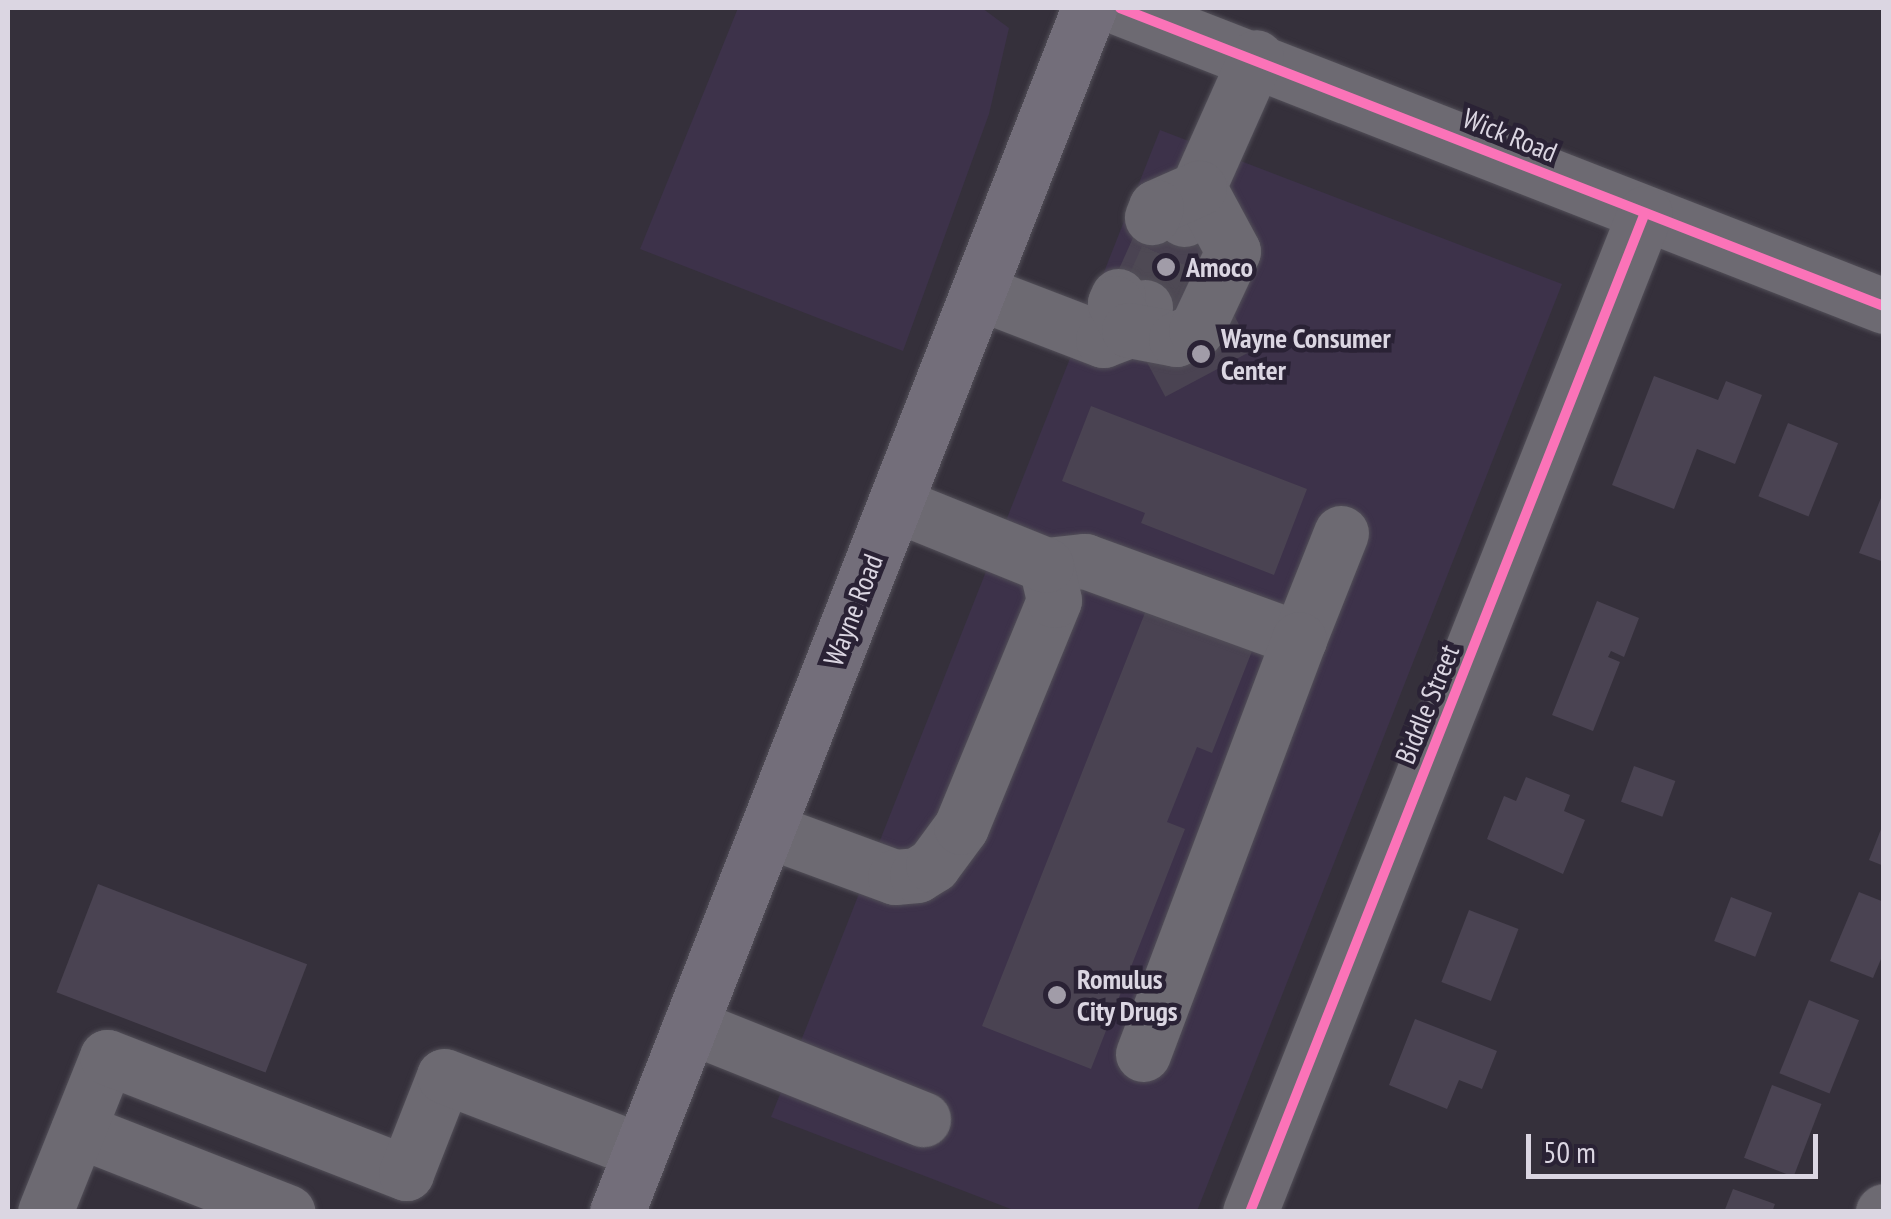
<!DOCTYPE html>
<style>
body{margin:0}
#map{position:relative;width:1891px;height:1219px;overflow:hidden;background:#35303b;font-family:"PT Sans Narrow",sans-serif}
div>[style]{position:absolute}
.built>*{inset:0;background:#3d324a}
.building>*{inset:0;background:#4a4352;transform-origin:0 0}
.minor-tunnel>*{height:55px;margin-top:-27.5px;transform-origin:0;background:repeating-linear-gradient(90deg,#4e4954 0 55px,transparent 0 83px)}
.roads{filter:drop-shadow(0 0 2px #524f58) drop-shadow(0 0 2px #524f58)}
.minor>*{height:55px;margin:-27.5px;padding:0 27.5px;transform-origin:27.5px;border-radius:27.5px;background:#6d6a72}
.major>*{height:55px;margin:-27.5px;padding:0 27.5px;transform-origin:27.5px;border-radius:27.5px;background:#736e7a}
.cycleway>*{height:10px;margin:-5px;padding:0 5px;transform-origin:5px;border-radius:5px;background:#fb73b8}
.dots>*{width:28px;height:28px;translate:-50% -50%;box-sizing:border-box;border:5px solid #2a2235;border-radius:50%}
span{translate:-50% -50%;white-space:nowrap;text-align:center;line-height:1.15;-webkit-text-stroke:9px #2a2235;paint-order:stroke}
.street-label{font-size:28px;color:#dbd6e2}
.poi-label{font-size:28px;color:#dbd6e2;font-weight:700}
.left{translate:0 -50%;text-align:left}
.frame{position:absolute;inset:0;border:10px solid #dbd6e2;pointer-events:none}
.scale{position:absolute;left:1526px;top:1134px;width:292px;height:45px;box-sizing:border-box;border:5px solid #dbd6e2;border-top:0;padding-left:12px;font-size:30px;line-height:35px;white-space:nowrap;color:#dbd6e2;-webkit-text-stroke:8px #2a2235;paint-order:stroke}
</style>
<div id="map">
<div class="built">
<div style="clip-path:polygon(738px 8px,982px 8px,1009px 28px,989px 114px,903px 351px,640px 249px)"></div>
<div style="clip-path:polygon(1160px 130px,1562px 284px,1197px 1211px,1016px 1211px,771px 1117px)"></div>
</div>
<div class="building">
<div style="left:1144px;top:213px;width:87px;height:86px;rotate:24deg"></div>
<div style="left:1234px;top:315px;width:40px;height:99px;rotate:62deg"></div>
<div style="clip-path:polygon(1654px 376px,1718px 400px,1726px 381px,1762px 395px,1735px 464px,1697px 449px,1674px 509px,1612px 485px)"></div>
<div style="clip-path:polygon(1091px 406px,1307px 489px,1274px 575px,1141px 523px,1145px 513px,1062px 481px)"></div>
<div style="left:1788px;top:423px;width:54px;height:79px;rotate:22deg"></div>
<div style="clip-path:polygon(1883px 493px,1884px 493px,1884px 562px,1859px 553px)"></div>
<div style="clip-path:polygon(1150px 600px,1256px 641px,1212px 753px,1197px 747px,1167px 822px,1185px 829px,1091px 1069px,982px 1026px)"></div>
<div style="clip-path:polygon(1597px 601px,1639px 618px,1624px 657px,1611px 651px,1608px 657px,1620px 662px,1593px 731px,1552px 715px)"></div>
<div style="left:1634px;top:766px;width:44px;height:38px;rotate:20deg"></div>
<div style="clip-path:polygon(1526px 777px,1570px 795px,1564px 811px,1585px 820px,1563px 874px,1487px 839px,1504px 796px,1516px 801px)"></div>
<div style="clip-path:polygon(1883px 824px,1884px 824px,1884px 866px,1869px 860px)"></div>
<div style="left:98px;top:884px;width:224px;height:116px;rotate:21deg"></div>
<div style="clip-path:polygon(1859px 892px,1884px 902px,1884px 952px,1873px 978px,1830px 961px)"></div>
<div style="left:1731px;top:897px;width:44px;height:47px;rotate:21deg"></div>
<div style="left:1469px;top:910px;width:53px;height:77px;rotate:21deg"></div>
<div style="left:1809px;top:1000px;width:54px;height:79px;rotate:22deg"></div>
<div style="clip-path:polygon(1415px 1019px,1497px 1051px,1482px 1089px,1459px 1080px,1447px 1109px,1389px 1085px)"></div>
<div style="left:1772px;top:1085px;width:53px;height:78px;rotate:21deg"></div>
<div style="clip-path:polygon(1733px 1189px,1775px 1204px,1772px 1212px,1724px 1212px)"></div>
</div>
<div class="minor-tunnel">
<div style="left:1145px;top:307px;width:86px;rotate:-66.1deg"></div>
</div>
<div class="roads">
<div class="minor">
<div style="left:1120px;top:8px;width:820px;rotate:21.31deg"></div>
<div style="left:1184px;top:219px;width:177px;rotate:-66deg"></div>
<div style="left:978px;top:292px;width:134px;rotate:21deg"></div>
<div style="left:1103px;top:340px;width:28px;rotate:-21deg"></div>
<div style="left:1129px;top:330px;width:28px;rotate:-55deg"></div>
<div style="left:1118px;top:296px;width:8px;rotate:113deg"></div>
<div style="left:1115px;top:303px;width:30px;rotate:63deg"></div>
<div style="left:1129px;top:330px;width:48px;rotate:10.8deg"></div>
<div style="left:1176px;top:339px;width:22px;rotate:-24deg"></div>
<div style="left:1196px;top:330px;width:87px;rotate:-64.9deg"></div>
<div style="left:1233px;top:251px;width:72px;rotate:-118.4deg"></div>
<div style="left:1199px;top:188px;width:47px;rotate:156.2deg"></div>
<div style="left:1156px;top:207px;width:11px;rotate:112deg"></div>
<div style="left:1046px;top:565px;width:39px;rotate:-6deg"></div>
<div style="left:1085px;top:561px;width:228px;rotate:20deg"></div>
<div style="left:1299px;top:639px;width:114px;rotate:-68.4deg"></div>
<div style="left:767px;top:830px;width:136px;rotate:20.2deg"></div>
<div style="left:895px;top:877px;width:22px;rotate:-5deg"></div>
<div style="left:917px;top:875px;width:19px;rotate:-32deg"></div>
<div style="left:933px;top:865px;width:47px;rotate:-53.6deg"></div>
<div style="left:961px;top:827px;width:245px;rotate:-67.7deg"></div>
<div style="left:1054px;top:600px;width:36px;rotate:-103deg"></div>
<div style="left:1046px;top:565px;width:163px;rotate:-158deg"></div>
<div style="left:690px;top:1026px;width:251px;rotate:21.8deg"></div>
<div style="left:1143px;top:1054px;width:443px;rotate:-69.4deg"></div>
<div style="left:78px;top:1130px;width:225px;rotate:21.4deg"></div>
<div style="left:45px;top:1212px;width:167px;rotate:-68.2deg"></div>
<div style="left:107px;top:1057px;width:321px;rotate:21.2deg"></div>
<div style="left:406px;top:1173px;width:104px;rotate:-68.6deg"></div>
<div style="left:444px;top:1076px;width:210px;rotate:20.9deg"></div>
<div style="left:1250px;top:1212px;width:1074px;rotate:-68.43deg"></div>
<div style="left:1883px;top:1212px;width:1px;rotate:-45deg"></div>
</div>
<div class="major">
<div style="left:617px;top:1212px;width:1293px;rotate:-68.59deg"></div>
</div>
</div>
<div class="cycleway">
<div style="left:1120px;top:8px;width:820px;rotate:21.31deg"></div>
<div style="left:1250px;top:1212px;width:1074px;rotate:-68.43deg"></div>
</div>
<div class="dots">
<div style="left:1166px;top:267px;background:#a19ca8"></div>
<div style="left:1201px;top:354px;background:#a19ca8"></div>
<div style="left:1057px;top:995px;background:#a19ca8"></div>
</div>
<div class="street-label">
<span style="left:1510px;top:135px;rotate:22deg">Wick Road</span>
<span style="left:853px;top:610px;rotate:-69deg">Wayne Road</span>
<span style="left:1427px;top:704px;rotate:-68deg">Biddle Street</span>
</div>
<div class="poi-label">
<span class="left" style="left:1186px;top:267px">Amoco</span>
<span class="left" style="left:1221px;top:354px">Wayne Consumer<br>Center</span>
<span class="left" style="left:1077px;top:995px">Romulus<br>City Drugs</span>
</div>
<div class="frame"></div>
<div class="scale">50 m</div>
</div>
